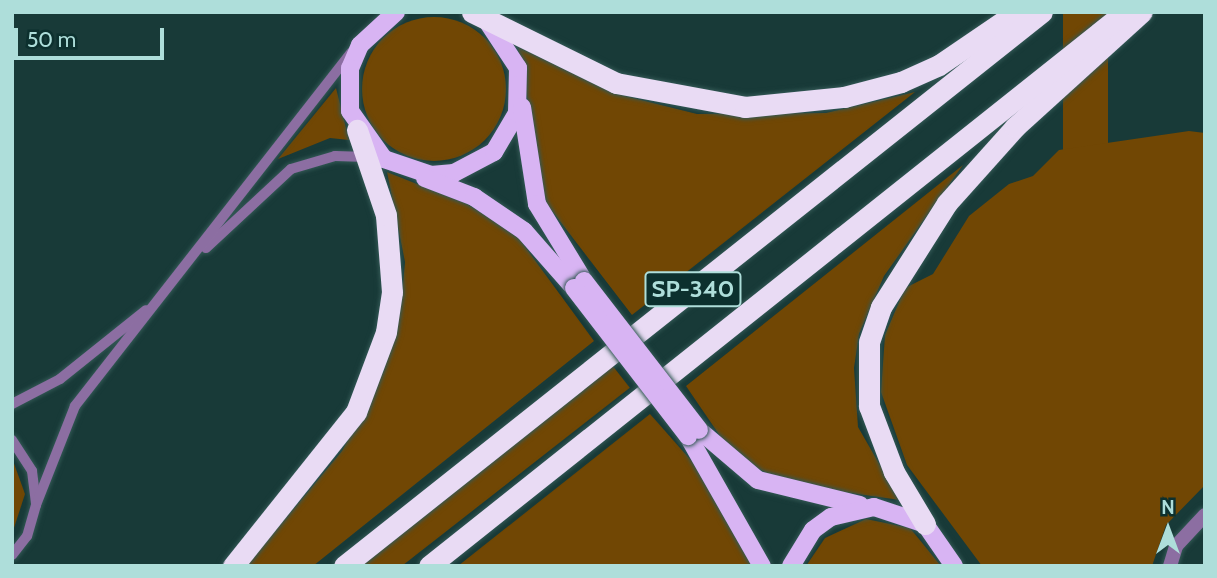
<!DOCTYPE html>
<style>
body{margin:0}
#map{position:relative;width:1217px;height:578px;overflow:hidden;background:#183a38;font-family:Cabin,sans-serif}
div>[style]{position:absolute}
.green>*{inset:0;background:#714704;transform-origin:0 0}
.round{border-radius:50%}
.roads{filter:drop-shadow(0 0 2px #335855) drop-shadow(0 0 2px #335855)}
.lane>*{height:10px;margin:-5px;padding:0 5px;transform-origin:5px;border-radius:5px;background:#8c6ea2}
.street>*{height:14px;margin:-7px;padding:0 7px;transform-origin:7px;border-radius:7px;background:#8c6ea2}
.primary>*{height:18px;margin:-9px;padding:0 9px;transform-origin:9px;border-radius:9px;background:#d8b4f3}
.highway>*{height:21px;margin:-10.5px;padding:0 10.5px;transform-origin:10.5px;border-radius:10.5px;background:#e9dbf4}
.bridges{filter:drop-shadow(0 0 2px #335855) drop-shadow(0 0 2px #335855)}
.primary-bridge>*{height:18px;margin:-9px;padding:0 9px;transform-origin:9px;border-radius:9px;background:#d8b4f3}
span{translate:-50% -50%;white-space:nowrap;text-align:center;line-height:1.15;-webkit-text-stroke:5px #0c302e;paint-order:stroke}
.shield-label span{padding:2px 5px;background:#0c302e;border:2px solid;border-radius:5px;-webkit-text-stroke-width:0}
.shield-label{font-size:24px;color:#aededa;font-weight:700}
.frame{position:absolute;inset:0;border:14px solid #aededa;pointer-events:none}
.north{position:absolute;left:1133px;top:494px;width:70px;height:70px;-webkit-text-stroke:5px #0c302e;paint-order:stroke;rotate:0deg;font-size:19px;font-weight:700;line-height:28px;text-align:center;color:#aededa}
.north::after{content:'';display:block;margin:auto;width:24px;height:32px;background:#aededa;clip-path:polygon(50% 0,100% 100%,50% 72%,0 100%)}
.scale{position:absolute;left:14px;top:28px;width:150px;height:32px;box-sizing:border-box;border:4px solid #aededa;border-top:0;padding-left:9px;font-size:21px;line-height:24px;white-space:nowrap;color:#aededa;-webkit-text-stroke:5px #0c302e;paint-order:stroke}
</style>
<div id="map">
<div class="green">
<div style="left:1063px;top:12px;width:45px;height:527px"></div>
<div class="round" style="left:362px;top:17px;width:144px;height:144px"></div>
<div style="clip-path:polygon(518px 47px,613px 93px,697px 114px,826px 113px,915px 92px,632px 315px,546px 203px)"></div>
<div style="clip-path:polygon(336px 88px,349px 140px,330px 138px,278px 159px)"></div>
<div style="clip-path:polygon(1189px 131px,1205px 133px,1205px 485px,1166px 525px,1152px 566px,982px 566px,907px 465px,881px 392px,885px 335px,905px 288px,933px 274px,969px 216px,1009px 184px,1033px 176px,1059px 150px)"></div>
<div style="clip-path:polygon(963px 165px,884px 276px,859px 334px,854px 368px,858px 427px,900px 500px,787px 484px,733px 455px,686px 386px)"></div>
<div style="clip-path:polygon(387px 172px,467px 204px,515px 233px,594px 341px,313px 566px,246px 566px,342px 451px,384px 371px,401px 307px,405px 262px)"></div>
<div style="left:612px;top:365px;width:29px;height:322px;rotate:52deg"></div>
<div style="clip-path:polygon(650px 414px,704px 475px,754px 566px,458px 566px)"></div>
<div style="clip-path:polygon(12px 458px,25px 494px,12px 534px)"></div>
<div style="clip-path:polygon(866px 519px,910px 528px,941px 566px,806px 566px,825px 538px)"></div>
</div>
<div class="roads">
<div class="lane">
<div style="left:206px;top:248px;width:116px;rotate:-42.9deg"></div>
<div style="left:291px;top:169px;width:46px;rotate:-16.5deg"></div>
<div style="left:335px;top:156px;width:32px;rotate:2deg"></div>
<div style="left:12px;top:404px;width:54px;rotate:-27.5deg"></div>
<div style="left:60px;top:379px;width:110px;rotate:-38.7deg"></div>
<div style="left:12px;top:440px;width:37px;rotate:57deg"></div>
<div style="left:32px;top:471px;width:34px;rotate:83deg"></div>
<div style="left:36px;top:505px;width:32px;rotate:106deg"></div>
<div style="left:27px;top:536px;width:24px;rotate:128deg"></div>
<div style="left:36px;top:505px;width:106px;rotate:-68.5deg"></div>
<div style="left:75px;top:406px;width:448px;rotate:-52deg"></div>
</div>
<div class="street">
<div style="left:1170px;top:566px;width:21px;rotate:-73deg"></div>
<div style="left:1176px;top:546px;width:42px;rotate:-46.9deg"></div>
</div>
<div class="primary">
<div style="left:396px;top:12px;width:49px;rotate:137.5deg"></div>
<div style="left:360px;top:45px;width:25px;rotate:113deg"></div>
<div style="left:350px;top:68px;width:43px;rotate:90deg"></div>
<div style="left:350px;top:111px;width:59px;rotate:54.7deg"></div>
<div style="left:384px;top:159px;width:50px;rotate:18.8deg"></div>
<div style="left:431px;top:175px;width:23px;rotate:-5deg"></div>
<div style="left:454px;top:173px;width:45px;rotate:-27.7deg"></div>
<div style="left:494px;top:152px;width:45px;rotate:-59.5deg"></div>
<div style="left:517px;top:113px;width:45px;rotate:-88.7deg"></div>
<div style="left:518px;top:68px;width:53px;rotate:-123.4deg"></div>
<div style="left:522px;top:107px;width:98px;rotate:81.2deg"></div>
<div style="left:537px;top:204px;width:90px;rotate:58.6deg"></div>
<div style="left:425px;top:178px;width:53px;rotate:21.2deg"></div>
<div style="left:474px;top:197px;width:60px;rotate:34.2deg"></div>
<div style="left:524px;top:231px;width:76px;rotate:48.7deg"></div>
<div style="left:699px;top:430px;width:77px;rotate:40.3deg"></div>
<div style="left:758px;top:480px;width:105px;rotate:13.8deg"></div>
<div style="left:688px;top:436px;width:150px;rotate:60.4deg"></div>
<div style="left:791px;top:566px;width:42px;rotate:-58.6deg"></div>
<div style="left:813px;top:530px;width:22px;rotate:-36deg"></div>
<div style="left:831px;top:517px;width:44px;rotate:-13.1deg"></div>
<div style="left:874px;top:507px;width:54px;rotate:18.4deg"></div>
<div style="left:925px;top:524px;width:51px;rotate:55.4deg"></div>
</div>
<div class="highway">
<div style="left:472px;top:12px;width:161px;rotate:26.2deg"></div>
<div style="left:616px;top:83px;width:131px;rotate:10.5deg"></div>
<div style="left:745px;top:107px;width:100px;rotate:-5.8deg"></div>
<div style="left:844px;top:97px;width:59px;rotate:-14.7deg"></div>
<div style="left:901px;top:82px;width:42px;rotate:-24.1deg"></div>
<div style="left:939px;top:65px;width:94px;rotate:-34.2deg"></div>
<div style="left:925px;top:524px;width:61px;rotate:-120.8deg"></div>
<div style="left:894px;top:472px;width:71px;rotate:-110.7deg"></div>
<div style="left:869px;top:406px;width:64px;rotate:-90deg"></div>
<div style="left:869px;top:342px;width:37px;rotate:-71deg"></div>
<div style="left:881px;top:307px;width:123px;rotate:-57.6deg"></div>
<div style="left:947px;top:203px;width:102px;rotate:-48.2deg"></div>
<div style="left:1015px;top:127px;width:171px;rotate:-42.2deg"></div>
<div style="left:233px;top:566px;width:197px;rotate:-51.4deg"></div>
<div style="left:356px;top:412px;width:85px;rotate:-69.4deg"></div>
<div style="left:386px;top:332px;width:40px;rotate:-81.5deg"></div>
<div style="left:392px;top:292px;width:77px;rotate:-94.5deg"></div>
<div style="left:386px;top:215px;width:90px;rotate:-108.8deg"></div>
<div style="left:344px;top:566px;width:891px;rotate:-38.44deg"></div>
<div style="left:429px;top:566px;width:890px;rotate:-38.52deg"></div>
</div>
</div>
<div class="bridges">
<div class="primary-bridge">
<div style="left:584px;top:281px;width:188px;rotate:52.3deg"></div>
<div style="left:574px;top:288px;width:187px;rotate:52.4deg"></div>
</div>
</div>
<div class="shield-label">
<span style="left:693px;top:289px">SP-340</span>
</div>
<div class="frame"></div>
<div class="north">N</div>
<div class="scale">50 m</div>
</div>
